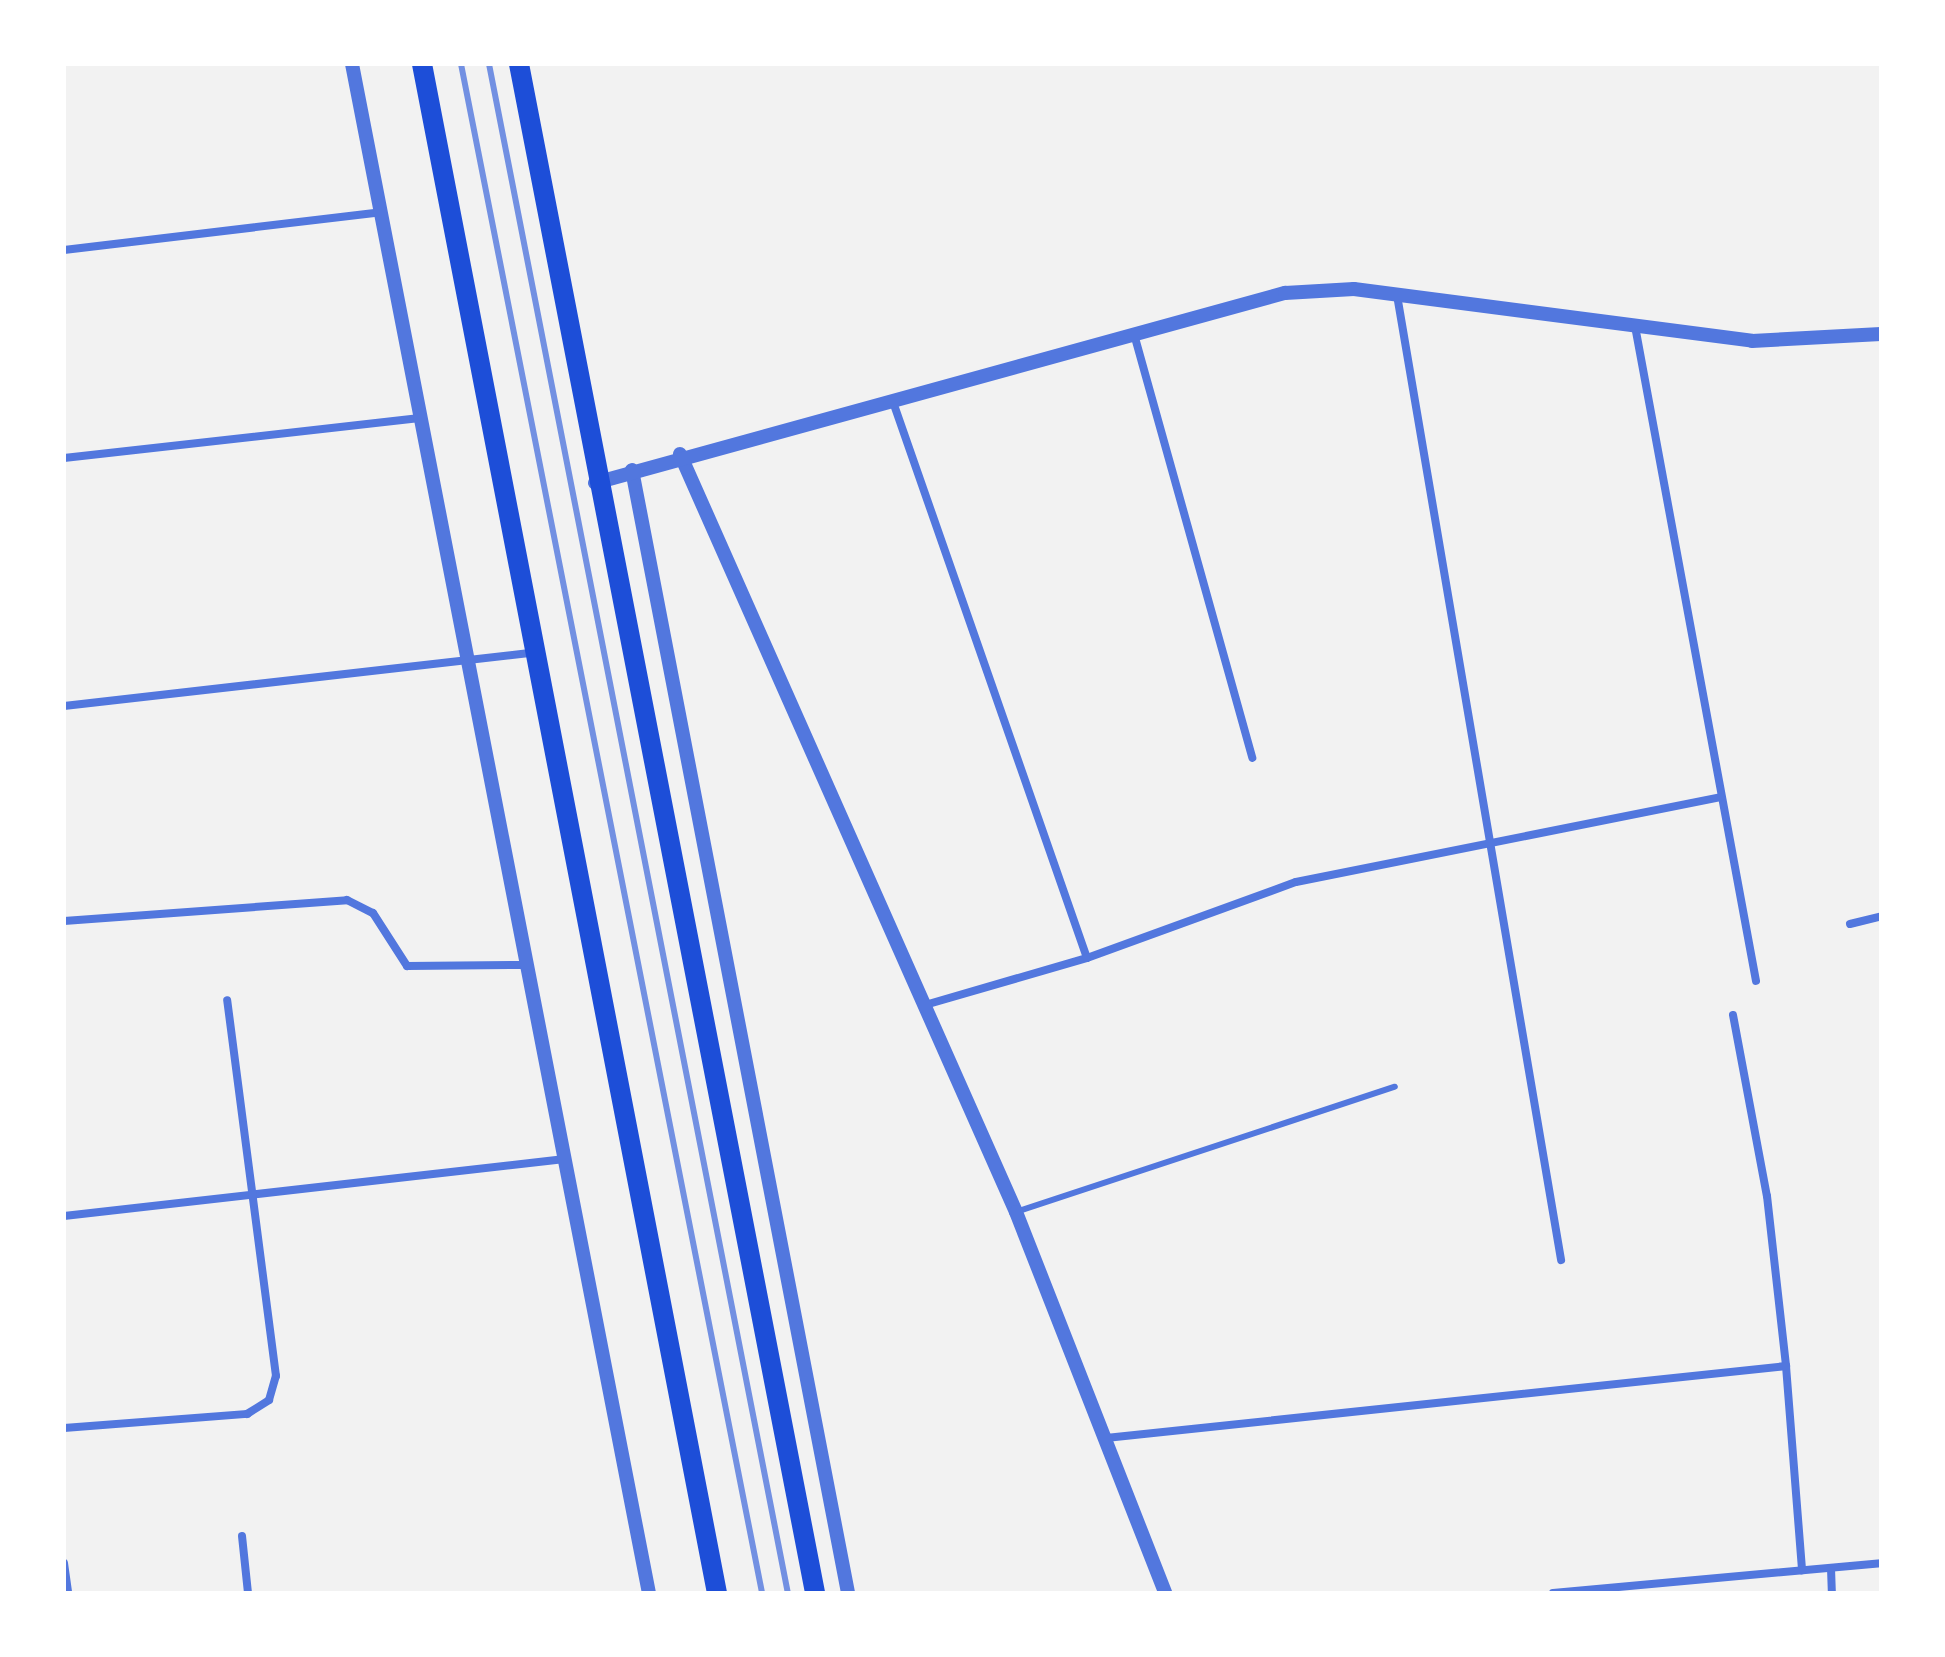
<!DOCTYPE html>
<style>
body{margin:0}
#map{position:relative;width:1945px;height:1657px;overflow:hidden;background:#f2f2f2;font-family:"Alegreya Sans",sans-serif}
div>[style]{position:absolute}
.service>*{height:6px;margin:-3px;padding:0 3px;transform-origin:3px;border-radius:3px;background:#5277de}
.minor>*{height:8px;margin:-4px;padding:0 4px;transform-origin:4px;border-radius:4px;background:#5277de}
.tertiary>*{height:14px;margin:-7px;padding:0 7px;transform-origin:7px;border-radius:7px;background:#5277de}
.primary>*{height:20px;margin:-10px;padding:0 10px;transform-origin:10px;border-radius:10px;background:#1d4ed8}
.rail>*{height:6px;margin:-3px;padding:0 3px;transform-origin:3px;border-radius:3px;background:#7290e2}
span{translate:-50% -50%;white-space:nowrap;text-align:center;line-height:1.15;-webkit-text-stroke:6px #fff;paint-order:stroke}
.frame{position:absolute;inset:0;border:66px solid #fff;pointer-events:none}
</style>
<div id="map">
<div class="service">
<div style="left:1016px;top:1212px;width:399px;rotate:-18.3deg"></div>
</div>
<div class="minor">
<div style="left:64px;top:250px;width:319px;rotate:-6.8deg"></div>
<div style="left:1397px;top:295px;width:979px;rotate:80.35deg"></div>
<div style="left:1635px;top:326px;width:666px;rotate:79.53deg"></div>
<div style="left:1134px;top:334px;width:440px;rotate:74.4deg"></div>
<div style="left:892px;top:399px;width:592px;rotate:70.77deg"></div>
<div style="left:64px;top:458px;width:358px;rotate:-6.4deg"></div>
<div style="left:64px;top:706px;width:475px;rotate:-6.5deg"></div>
<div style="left:64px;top:921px;width:284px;rotate:-4.2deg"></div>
<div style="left:347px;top:900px;width:29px;rotate:27deg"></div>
<div style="left:373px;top:913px;width:63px;rotate:57.3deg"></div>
<div style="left:407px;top:966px;width:121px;rotate:-0.5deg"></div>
<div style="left:1850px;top:924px;width:32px;rotate:-14deg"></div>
<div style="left:925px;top:1005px;width:169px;rotate:-16.2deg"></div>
<div style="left:1087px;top:958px;width:222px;rotate:-20deg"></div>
<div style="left:1296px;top:882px;width:433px;rotate:-11.3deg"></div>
<div style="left:1733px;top:1015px;width:184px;rotate:79.4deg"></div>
<div style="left:1767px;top:1196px;width:171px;rotate:83.6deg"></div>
<div style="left:64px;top:1216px;width:504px;rotate:-6.49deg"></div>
<div style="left:64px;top:1428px;width:184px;rotate:-4.4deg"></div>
<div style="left:247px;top:1414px;width:26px;rotate:-32deg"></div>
<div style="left:269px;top:1400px;width:25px;rotate:-74deg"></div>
<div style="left:276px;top:1376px;width:379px;rotate:-97.4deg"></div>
<div style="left:1106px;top:1438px;width:684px;rotate:-6.04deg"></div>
<div style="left:1786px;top:1366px;width:205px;rotate:85.5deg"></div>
<div style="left:242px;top:1536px;width:57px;rotate:84deg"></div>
<div style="left:64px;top:1563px;width:30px;rotate:82deg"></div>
<div style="left:1831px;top:1568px;width:25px;rotate:88deg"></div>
<div style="left:1553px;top:1593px;width:329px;rotate:-5.2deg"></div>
</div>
<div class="tertiary">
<div style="left:352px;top:64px;width:1558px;rotate:79.01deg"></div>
<div style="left:680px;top:454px;width:829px;rotate:66.09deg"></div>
<div style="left:1016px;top:1212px;width:409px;rotate:68.6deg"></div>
<div style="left:632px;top:470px;width:1144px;rotate:79.11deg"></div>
<div style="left:595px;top:483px;width:716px;rotate:-15.4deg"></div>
<div style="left:1285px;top:293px;width:69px;rotate:-3.3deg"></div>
<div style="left:1354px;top:289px;width:401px;rotate:7.4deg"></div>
<div style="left:1752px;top:341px;width:129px;rotate:-3.1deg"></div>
</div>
<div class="primary">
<div style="left:422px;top:64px;width:1557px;rotate:79.08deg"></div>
<div style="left:519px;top:64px;width:1557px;rotate:79.04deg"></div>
</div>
<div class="rail">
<div style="left:461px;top:64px;width:1558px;rotate:78.86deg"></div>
<div style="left:489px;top:64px;width:1558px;rotate:78.94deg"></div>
</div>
<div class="frame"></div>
</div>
